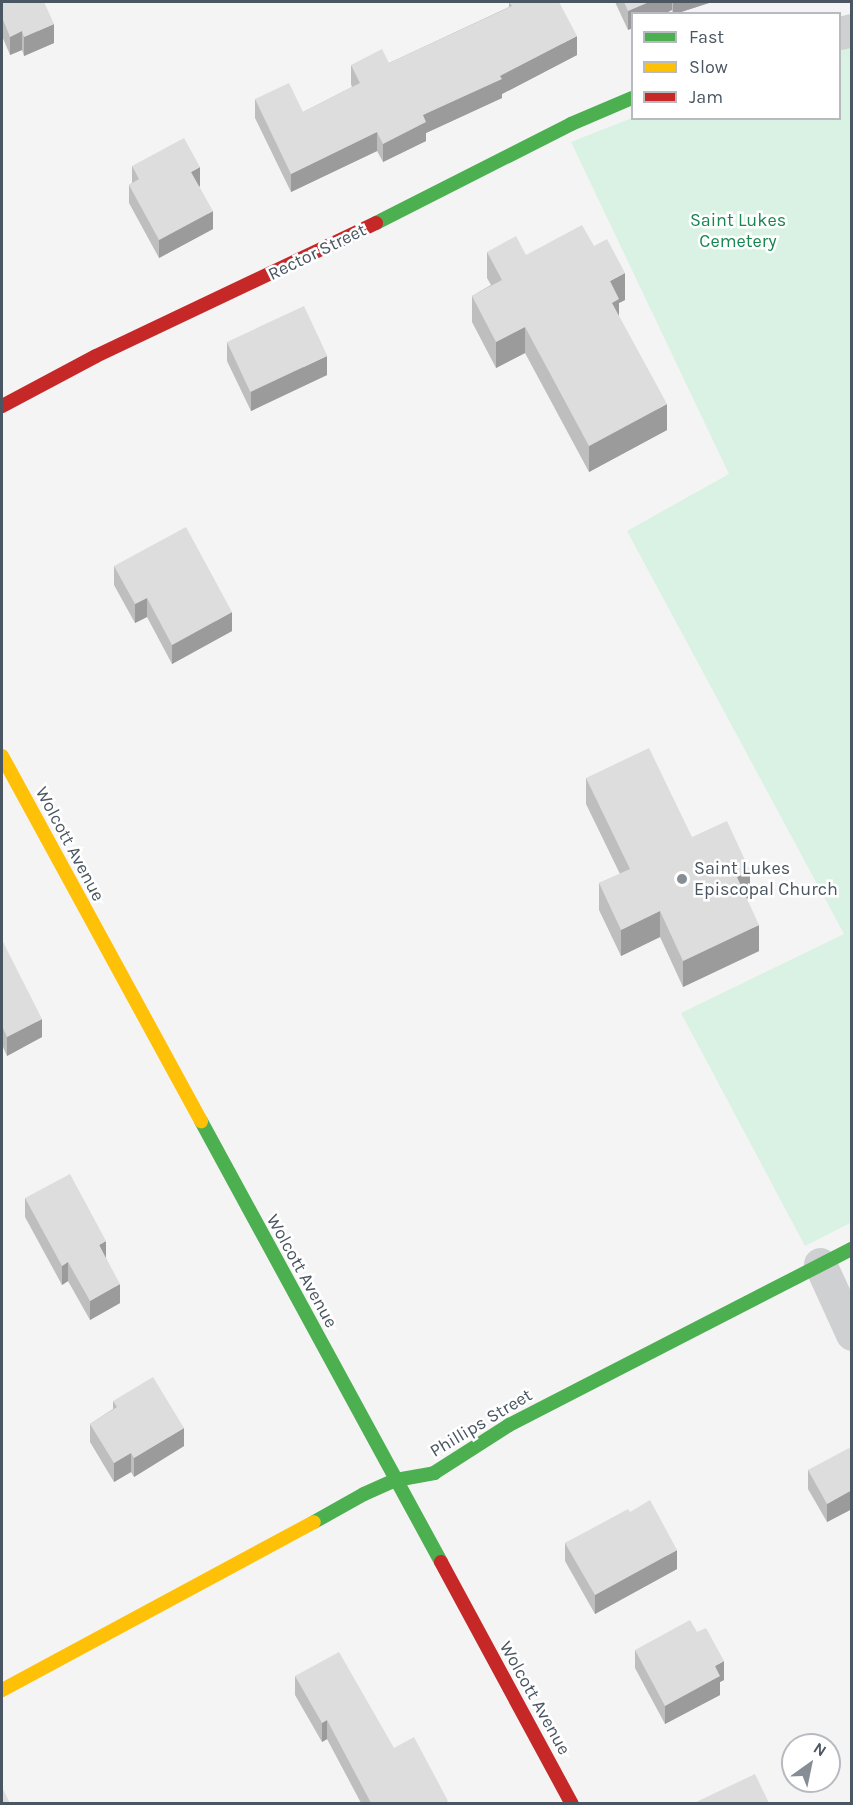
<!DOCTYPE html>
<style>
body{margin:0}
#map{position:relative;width:853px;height:1805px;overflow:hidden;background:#f4f4f4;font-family:Karla,sans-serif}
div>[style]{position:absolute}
.green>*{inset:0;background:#d9f2e3}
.street>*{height:33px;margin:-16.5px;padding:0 16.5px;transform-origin:16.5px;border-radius:16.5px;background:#ced0d2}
.fast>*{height:14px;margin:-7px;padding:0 7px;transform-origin:7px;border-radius:7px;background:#4caf50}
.slow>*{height:14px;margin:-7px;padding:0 7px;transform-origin:7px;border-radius:7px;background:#ffc107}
.jam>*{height:14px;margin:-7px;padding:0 7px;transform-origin:7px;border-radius:7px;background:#c62828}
.wall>*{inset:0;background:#bebebf}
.shaded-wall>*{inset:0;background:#9b9b9b;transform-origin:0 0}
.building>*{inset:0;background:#ddddde;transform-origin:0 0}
.dots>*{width:16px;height:16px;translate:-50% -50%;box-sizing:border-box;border:3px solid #fff;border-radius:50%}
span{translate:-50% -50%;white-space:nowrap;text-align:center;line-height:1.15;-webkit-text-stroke:5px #fff;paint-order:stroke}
.park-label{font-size:18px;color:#17864f}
.street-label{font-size:18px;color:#4a5661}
.poi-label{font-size:18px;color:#4a5661}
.left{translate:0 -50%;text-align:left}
.frame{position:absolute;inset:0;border:3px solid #4a5661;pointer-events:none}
.legend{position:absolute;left:631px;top:12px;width:210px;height:108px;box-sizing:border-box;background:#fff;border:2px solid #b7bbc0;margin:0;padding:8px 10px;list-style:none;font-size:18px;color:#4a5661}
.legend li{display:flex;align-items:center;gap:12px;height:30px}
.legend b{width:30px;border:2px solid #b7bbc0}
.north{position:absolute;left:781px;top:1733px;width:60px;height:60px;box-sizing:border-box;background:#fff;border:2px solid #b7bbc0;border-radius:50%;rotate:33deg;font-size:16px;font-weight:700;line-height:24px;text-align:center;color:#4a5661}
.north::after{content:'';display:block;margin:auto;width:21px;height:27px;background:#868d94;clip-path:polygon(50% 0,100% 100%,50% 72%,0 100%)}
</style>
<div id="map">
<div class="green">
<div style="clip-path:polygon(851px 42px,852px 1222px,805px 1246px,681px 1013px,844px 934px,627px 531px,729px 474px,571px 142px,632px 118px,840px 118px,840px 46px)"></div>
</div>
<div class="street">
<div style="left:840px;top:33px;width:12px;rotate:-14deg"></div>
<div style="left:820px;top:1264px;width:77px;rotate:65.4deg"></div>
</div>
<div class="fast">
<div style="left:376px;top:223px;width:219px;rotate:-26.9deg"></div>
<div style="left:571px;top:124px;width:66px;rotate:-23.1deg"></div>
<div style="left:201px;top:1121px;width:502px;rotate:61.44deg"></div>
<div style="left:314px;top:1522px;width:57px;rotate:-29.2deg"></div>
<div style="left:364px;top:1494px;width:35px;rotate:-24deg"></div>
<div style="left:396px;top:1480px;width:39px;rotate:-10deg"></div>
<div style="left:434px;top:1473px;width:89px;rotate:-32.6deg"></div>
<div style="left:509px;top:1425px;width:386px;rotate:-27.2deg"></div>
</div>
<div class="slow">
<div style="left:2px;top:756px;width:416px;rotate:61.4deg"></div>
<div style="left:2px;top:1690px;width:354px;rotate:-28.3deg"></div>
</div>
<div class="jam">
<div style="left:2px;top:406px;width:106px;rotate:-28deg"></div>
<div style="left:96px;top:356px;width:310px;rotate:-25.4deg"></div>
<div style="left:441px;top:1562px;width:275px;rotate:61.6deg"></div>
</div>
<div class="wall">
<div style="clip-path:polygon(2px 2px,54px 43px,24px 56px,22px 50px,10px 55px,2px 36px)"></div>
<div style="clip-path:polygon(509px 2px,577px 55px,502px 94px,502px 98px,426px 133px,426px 141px,383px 162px,377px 151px,291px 192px,255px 118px,255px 99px,303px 112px,352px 87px,351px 84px,351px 65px,389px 63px,509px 7px)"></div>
<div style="clip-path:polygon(615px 2px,712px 2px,675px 14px,673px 14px,672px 10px,664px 14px,633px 14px,628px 30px)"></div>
<div style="clip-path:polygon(132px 166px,200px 186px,199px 187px,213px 229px,159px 258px,129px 203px,129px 185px,132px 183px)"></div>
<div style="clip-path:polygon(487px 252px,526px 255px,625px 300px,619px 303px,619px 316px,667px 430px,589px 472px,525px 353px,496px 368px,472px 322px,472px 296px,491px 285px,487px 278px)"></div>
<div style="clip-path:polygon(227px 342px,327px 375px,251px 411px,227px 361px)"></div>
<div style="clip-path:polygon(114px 566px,232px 631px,172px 664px,147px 617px,135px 623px,114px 585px)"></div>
<div style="clip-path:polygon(586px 778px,692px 837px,750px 897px,747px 899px,759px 951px,683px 987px,660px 937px,621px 956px,599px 910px,599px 883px,620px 874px,586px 804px)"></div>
<div style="clip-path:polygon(2px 940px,42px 1037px,7px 1056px,3px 1047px,2px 1048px)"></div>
<div style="clip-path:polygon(25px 1198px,106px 1258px,120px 1303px,90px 1320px,68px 1281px,62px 1285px,25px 1217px)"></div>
<div style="clip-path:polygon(113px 1401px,184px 1446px,134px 1477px,131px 1472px,114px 1482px,90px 1442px,90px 1424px,113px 1409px)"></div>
<div style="clip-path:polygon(852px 1452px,852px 1509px,827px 1522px,808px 1489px,808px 1470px)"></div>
<div style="clip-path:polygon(630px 1512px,677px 1569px,595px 1614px,565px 1561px,565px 1543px)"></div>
<div style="clip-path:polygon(635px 1650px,724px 1680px,720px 1682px,720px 1695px,665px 1724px,635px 1668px)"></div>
<div style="clip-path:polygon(295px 1676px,394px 1748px,448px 1803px,361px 1803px,327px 1739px,322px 1742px,295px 1695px)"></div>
</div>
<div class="shaded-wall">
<div style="clip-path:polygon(649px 2px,672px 2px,672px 10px,664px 14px,633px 14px,633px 28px,628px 30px,628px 11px)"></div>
<div style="clip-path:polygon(673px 2px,712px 2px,675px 14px,673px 14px)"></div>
<div style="clip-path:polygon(54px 24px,54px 43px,24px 56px,24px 37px)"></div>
<div style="clip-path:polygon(22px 31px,22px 50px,10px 55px,10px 37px)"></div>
<div style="clip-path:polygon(577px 36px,577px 55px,502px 94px,502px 98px,426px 133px,426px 141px,383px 162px,383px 144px,423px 115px)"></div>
<div style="clip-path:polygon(377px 132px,377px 151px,291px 192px,291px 174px)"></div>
<div style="clip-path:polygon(200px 167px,200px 186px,191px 191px,191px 172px)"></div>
<div style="clip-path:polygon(213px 211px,213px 229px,159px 258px,159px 240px)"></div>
<div style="clip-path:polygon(625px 273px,625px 300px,619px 303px,619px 325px,612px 306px,610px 281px)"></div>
<div style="clip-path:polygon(525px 327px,525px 353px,496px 368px,496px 342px)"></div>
<div style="clip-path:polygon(327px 356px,327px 375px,251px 411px,251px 392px)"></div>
<div style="clip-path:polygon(667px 404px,667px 430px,589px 472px,589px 446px)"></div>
<div style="clip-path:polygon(147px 598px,147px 617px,135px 623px,135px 604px)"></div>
<div style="clip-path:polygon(232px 612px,232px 631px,172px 664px,172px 645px)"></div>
<div style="clip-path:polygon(750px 871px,750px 897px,737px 904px,737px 877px)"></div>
<div style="clip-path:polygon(660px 911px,660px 937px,621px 956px,621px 930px)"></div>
<div style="clip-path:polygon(759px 925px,759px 951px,683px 987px,683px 961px)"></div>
<div style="clip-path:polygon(42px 1019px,42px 1037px,7px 1056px,7px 1037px)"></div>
<div style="left:3px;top:1028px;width:19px;height:1px;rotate:90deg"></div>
<div style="clip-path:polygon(106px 1241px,106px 1259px,99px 1245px)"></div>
<div style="clip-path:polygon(68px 1262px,68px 1281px,62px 1285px,62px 1266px)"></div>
<div style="clip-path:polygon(120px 1284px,120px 1303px,90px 1320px,90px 1301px)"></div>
<div style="clip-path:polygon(184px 1428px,184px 1446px,134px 1477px,134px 1458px)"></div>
<div style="clip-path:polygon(131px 1453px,131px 1472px,114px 1482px,114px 1463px)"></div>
<div style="clip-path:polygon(852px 1490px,852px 1509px,827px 1522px,827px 1504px)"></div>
<div style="clip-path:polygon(677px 1550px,677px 1569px,595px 1614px,595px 1595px)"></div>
<div style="clip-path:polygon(724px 1661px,724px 1680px,720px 1682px,720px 1695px,665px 1724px,665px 1706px,715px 1666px)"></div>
<div style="clip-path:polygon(327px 1720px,327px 1739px,322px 1742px,322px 1723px)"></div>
</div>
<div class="building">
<div style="clip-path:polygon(2px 2px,44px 2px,54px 24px,24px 37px,22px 31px,10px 37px,2px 17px)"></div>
<div style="clip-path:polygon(509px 2px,559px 2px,577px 36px,500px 76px,502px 79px,423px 115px,426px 122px,383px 144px,377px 132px,291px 174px,255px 99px,289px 83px,303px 112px,360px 83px,351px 65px,382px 49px,389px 63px,512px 6px)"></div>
<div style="clip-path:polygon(624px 2px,649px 2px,628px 11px)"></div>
<div style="clip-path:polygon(184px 138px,200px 167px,191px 172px,213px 211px,159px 240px,129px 185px,139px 179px,132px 166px)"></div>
<div style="clip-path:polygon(582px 225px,594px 246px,607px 239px,625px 273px,610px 281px,619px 299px,612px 303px,667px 404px,589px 446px,525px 327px,496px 342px,472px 296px,502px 280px,487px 252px,516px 236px,526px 255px)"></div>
<div style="left:304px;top:306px;width:55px;height:85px;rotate:65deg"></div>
<div style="clip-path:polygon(186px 527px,232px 612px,172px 645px,147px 598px,135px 604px,114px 566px)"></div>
<div style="clip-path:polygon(649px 748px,692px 837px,727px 821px,750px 871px,737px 877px,759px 925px,683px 961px,660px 911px,621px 930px,599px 883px,630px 869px,586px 778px)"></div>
<div style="clip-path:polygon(2px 940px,42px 1019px,7px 1037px,3px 1028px,2px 1029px)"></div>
<div style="clip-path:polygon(70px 1174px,106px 1241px,99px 1245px,120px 1284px,90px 1301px,68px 1262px,62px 1266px,25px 1198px)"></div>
<div style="clip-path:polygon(153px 1377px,184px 1428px,134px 1458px,131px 1453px,114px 1463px,90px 1424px,117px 1407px,113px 1401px)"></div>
<div style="clip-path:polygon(849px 1448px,852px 1452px,852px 1490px,827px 1504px,808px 1470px)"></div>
<div style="clip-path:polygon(650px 1500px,677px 1550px,595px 1595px,565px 1543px,628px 1509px,630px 1512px)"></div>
<div style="clip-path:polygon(690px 1620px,697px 1632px,706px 1628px,724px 1661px,715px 1666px,720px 1676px,665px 1706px,635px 1650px)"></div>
<div style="clip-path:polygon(339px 1652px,394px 1748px,414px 1737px,448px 1801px,442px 1803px,371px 1803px,327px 1720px,322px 1723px,295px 1676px)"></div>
<div style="clip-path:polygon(755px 1774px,769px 1803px,694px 1803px)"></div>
<div style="clip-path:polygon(2px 1787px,10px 1803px,2px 1803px)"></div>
</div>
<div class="dots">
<div style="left:682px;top:879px;background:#868d94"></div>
</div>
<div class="park-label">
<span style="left:738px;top:231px">Saint Lukes<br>Cemetery</span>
</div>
<div class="street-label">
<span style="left:317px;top:252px;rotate:-26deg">Rector Street</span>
<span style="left:70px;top:844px;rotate:62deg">Wolcott Avenue</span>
<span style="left:302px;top:1271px;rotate:61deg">Wolcott Avenue</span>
<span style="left:481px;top:1423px;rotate:-31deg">Phillips Street</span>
<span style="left:535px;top:1698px;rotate:61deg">Wolcott Avenue</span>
</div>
<div class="poi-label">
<span class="left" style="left:694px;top:879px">Saint Lukes<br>Episcopal Church</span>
</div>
<div class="frame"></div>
<ul class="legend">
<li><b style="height:8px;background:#4caf50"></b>Fast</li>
<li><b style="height:8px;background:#ffc107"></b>Slow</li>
<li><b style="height:8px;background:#c62828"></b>Jam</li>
</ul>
<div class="north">N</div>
</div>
